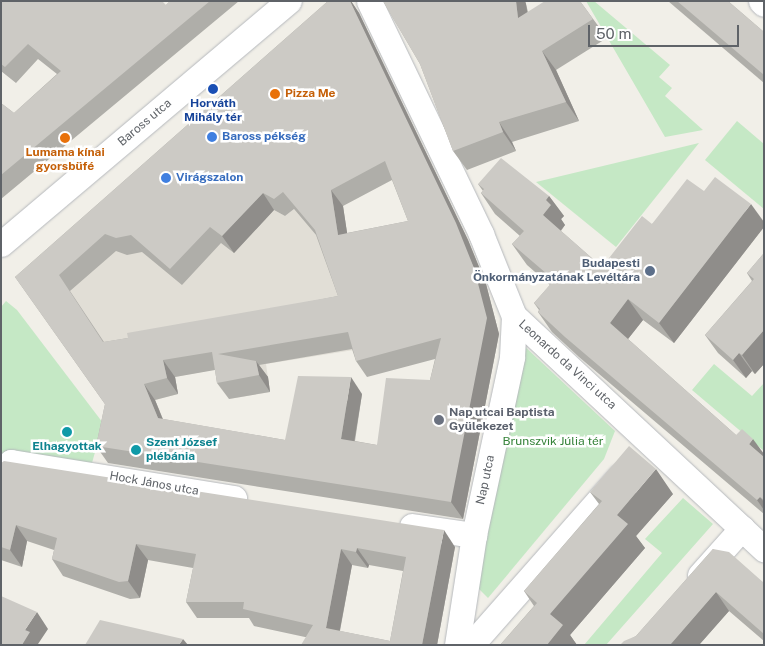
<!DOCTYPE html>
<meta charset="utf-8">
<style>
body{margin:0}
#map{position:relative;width:765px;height:646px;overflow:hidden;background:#f1efe8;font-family:"Public Sans",sans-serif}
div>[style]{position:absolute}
.education>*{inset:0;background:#e1ded6}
.green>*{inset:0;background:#c5e8c5}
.roads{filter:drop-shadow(0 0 1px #b5b8bc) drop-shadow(0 0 1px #b5b8bc)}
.minor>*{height:25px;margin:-12.5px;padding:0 12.5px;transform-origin:12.5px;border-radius:12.5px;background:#fff}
.wall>*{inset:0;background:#afaea9}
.shaded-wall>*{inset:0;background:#8f8d8a}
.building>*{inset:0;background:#cccac5}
.dots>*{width:14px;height:14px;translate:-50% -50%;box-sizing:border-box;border:2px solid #fff;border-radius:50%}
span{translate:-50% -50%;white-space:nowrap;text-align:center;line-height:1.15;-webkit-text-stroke:5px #fff;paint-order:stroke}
.food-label{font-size:12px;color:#c56008;font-weight:700}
.left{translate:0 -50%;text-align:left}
.transit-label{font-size:12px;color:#164399;font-weight:700}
.street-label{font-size:12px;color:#5f6368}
.shop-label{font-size:12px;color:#366cbe;font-weight:700}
.service-label{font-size:12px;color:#4e5e75;font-weight:700}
.right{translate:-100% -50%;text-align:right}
.worship-label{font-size:12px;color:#5b616d;font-weight:700}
.park-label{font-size:12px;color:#348238}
.culture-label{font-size:12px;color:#0d838f;font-weight:700}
.frame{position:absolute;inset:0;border:2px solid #5f6368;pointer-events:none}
.scale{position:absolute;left:588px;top:25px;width:151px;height:22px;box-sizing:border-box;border:2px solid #5f6368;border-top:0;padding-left:6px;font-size:15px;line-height:18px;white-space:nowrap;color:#5f6368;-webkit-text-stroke:4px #fff;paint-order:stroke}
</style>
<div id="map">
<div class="education">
<div style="clip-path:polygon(149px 186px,234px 252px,274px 210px,285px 216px,294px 209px,333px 255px,360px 349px,266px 364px,270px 392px,229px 399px,223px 368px,175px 377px,178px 394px,155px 400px,160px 411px,116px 420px,27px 293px)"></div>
</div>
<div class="green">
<div style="clip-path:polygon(586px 1px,594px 1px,670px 65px,659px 77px,672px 88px,665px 96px,703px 130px,665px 137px)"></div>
<div style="clip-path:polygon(737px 121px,764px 144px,764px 209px,705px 160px)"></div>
<div style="clip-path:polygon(699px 143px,616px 247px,536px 182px)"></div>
<div style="clip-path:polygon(6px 301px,17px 310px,103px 423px,92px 463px,1px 460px,1px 307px)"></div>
<div style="clip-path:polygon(522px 344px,615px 431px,604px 459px,488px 598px,475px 585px)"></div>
<div style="clip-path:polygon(714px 364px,752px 396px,764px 383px,764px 451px,692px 390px)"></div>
<div style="clip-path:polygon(683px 498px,713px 524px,606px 645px,584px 645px,662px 553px,645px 539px)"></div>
</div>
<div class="roads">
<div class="minor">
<div style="left:369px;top:1px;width:259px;rotate:64.3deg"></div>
<div style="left:481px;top:234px;width:88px;rotate:68.1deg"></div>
<div style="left:514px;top:316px;width:342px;rotate:43deg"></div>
<div style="left:761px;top:1px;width:4px;rotate:45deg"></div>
<div style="left:1px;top:244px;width:377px;rotate:-40.2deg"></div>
<div style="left:1px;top:472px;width:14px;rotate:-45deg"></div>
<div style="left:11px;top:462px;width:226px;rotate:9.2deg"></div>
<div style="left:412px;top:526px;width:63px;rotate:8.3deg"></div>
<div style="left:700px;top:575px;width:63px;rotate:-48.2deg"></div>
<div style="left:457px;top:645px;width:111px;rotate:-81.2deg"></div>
<div style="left:474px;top:535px;width:182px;rotate:-77.9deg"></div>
<div style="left:512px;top:357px;width:41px;rotate:-87.2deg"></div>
<div style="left:471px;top:645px;width:225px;rotate:-48.6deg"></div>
</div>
</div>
<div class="wall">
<div style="clip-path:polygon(1px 1px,166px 5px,170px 1px,239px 1px,1px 199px,1px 103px,14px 113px,57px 74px,38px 59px,16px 83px,1px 71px)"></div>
<div style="clip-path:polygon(evenodd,328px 1px,351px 1px,359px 13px,468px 240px,486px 284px,499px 334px,463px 519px,108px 463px,96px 446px,105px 404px,15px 277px,328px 1px,392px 180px,408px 221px,347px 233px,343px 206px,392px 180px,328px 1px,294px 209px,316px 235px,338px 296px,128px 338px,104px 342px,70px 291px,116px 251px,127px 255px,142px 252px,182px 285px,221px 243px,234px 253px,274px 210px,285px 216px,294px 209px,328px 1px,352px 349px,356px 361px,367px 377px,435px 359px,430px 380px,377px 445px,355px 441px,362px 394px,285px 440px,163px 419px,155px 400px,178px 394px,175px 377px,215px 370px,217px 383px,229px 399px,270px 392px,268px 377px,259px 365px,352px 349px)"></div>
<div style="clip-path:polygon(383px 1px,525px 1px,526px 4px,528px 12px,580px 1px,607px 38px,556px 70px,579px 121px,512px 142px,516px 151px,467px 170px,453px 151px,420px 64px)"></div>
<div style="clip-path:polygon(668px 1px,728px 1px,764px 32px,764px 83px)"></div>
<div style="clip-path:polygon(478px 184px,549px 196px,564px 216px,561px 219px,565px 225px,561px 231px,602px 267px,652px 224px,704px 191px,764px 222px,764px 227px,674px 343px,643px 320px,628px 339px,736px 435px,764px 454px,764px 514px,579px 357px,552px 332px,538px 312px,539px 310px,534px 303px,550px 285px,527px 265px,512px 244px,520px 236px,495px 214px,481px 193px,483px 191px)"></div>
<div style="clip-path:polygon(764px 253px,764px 364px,755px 374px,752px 371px,746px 378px,718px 353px,705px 335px,752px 281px,747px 273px)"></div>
<div style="clip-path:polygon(evenodd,1px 463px,455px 547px,437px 645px,305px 637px,254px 626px,249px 618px,197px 618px,186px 602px,193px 568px,148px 560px,140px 598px,130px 599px,63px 576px,52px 559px,54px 550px,27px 541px,22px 567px,1px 560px,1px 463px,352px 565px,368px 568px,369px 565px,403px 571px,390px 641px,340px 631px,352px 565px)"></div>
<div style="clip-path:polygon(590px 492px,673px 494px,636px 536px,645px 548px,570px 635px,577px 645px,500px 645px,534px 606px,524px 591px,599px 504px)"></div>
<div style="clip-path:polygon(713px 549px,764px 583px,764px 641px,729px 611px,699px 645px,620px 645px,636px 636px)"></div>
</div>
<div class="shaded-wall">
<div style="clip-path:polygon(350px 1px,351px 1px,359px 13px,468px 240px,486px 284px,499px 334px,463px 519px,451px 502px,474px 268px)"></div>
<div style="clip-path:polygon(516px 1px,525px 1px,526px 4px,531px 37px,518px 18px)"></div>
<div style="clip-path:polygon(542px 51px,556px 70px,579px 121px,566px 102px)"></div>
<div style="clip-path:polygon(499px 122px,512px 142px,516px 151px,503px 132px)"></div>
<div style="clip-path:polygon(331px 190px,343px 206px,350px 252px,338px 235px)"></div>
<div style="clip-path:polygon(263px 193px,274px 210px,234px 253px,222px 236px)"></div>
<div style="clip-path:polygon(549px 196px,564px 216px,561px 219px,565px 225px,557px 235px,543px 215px,546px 200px)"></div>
<div style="clip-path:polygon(751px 204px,764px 222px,764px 227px,674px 343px,659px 323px)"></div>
<div style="clip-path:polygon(628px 299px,643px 320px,624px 344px,610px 323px)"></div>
<div style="clip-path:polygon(764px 330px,764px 364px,755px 374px,742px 355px)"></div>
<div style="clip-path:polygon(739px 353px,752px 371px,746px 378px,733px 360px)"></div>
<div style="clip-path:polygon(163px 360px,175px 377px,178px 394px,167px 378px)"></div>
<div style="clip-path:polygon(256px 361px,268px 377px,270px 392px,259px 375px)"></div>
<div style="clip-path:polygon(351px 377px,362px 394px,352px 455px,341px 439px)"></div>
<div style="clip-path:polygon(144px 384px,155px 400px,169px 435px,158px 418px)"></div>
<div style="clip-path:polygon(753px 439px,764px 454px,764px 463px,749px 444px)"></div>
<div style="clip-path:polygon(656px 469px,673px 494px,636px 536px,645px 548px,570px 635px,577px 645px,547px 645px,550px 614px,617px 515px)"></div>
<div style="clip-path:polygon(760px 497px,764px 502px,764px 510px,757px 500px)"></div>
<div style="clip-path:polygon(16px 525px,27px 541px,22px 567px,10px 550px)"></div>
<div style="clip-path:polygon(444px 530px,455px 547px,437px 645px,422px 645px)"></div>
<div style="clip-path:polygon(136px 544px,148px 560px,140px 598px,128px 581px)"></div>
<div style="clip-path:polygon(357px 548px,369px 565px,368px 568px,356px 552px)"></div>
<div style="clip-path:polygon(341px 549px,352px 565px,337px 645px,326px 628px)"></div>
<div style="clip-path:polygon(716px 592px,729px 611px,699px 645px,670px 645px)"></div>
<div style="clip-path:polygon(37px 612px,48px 629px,38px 644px,39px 645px,22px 645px,25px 630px)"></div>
<div style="clip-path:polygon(183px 639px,188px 645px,179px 645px)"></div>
</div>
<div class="building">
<div style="clip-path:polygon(1px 1px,162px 1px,166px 5px,170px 1px,210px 1px,1px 175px,1px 103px,14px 113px,61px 71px,28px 44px,5px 67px,1px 64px)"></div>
<div style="clip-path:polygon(evenodd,328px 1px,350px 1px,456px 223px,474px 268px,487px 318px,451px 502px,96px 446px,105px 404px,15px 277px,328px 1px,385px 161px,408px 221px,338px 235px,331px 190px,385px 161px,328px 1px,283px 192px,315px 230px,338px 296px,127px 333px,128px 338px,103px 342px,59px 275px,105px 234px,116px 238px,131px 235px,170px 269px,210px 227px,222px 236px,263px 193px,274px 199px,283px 192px,328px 1px,348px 332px,356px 361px,441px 338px,430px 380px,386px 378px,377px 445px,341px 439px,351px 377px,298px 376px,285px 440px,158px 418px,144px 384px,167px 378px,163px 360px,212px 352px,217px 383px,259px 375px,256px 361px,218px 354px,348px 332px)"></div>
<div style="clip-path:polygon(383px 1px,516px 1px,518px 18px,545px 1px,580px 1px,593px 19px,542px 51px,566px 102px,499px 122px,503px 132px,453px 151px,420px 64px)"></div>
<div style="clip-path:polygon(677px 1px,728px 1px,764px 32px,764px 75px)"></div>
<div style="clip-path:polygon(501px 158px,549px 196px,546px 200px,551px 205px,543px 215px,602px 267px,642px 216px,652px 224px,687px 179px,704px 191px,715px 177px,751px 204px,659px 323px,628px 299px,610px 323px,736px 435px,742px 429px,753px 439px,749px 444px,764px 457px,764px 500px,760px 497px,757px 500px,565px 337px,538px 312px,540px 309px,534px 303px,554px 280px,512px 244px,524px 231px,481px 193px,484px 189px,478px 184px)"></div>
<div style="clip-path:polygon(764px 253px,764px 330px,742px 355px,739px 353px,733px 360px,705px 335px,754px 279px,747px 273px)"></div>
<div style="clip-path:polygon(629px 446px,656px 469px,617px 515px,628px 524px,550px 614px,563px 625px,547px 645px,500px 645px,537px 603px,524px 591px,602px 501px,590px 492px)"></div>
<div style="clip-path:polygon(evenodd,4px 461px,444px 530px,422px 645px,301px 645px,313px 625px,243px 609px,244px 602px,186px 602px,196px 554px,136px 544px,128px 581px,119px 582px,52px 559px,57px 538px,16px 525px,10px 550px,1px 547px,1px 463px,4px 461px,357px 548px,406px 557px,390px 641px,326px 628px,341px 549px,356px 552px,357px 548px)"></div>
<div style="clip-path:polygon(713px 549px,729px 552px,764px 583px,764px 634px,716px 592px,670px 645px,620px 645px,624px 641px,636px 636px)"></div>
<div style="clip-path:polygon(1px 596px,37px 612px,25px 630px,30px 632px,22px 645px,1px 645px)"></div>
<div style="clip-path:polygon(100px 620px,183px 639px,179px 645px,85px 645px)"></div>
</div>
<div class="dots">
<div style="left:213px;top:89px;background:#1a4fb4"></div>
<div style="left:275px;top:94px;background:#e8710a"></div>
<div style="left:212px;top:137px;background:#3f7fe0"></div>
<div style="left:65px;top:138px;background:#e8710a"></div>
<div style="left:166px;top:178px;background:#3f7fe0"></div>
<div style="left:650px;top:271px;background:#5c6f8a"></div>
<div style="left:439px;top:420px;background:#6b7280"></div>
<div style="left:67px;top:432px;background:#0f9aa8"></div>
<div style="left:136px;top:450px;background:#0f9aa8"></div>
</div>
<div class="food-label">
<span class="left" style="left:285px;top:94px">Pizza Me</span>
<span style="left:65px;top:160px">Lumama kínai<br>gyorsbüfé</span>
</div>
<div class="transit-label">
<span style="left:213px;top:111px">Horváth<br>Mihály tér</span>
</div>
<div class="street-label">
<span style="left:145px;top:123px;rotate:-40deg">Baross utca</span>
<span style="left:567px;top:365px;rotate:42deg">Leonardo da Vinci utca</span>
<span style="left:486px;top:480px;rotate:-78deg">Nap utca</span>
<span style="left:154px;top:484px;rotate:10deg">Hock János utca</span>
</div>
<div class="shop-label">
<span class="left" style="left:222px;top:137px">Baross pékség</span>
<span class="left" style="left:176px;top:178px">Virágszalon</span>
</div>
<div class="service-label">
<span class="right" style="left:640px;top:271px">Budapesti<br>Önkormányzatának Levéltára</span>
</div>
<div class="worship-label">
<span class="left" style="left:449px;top:420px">Nap utcai Baptista<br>Gyülekezet</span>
</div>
<div class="park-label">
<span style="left:553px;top:442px">Brunszvik Júlia tér</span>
</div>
<div class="culture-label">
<span class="left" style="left:146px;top:450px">Szent József<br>plébánia</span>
<span style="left:67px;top:447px">Elhagyottak</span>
</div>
<div class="frame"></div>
<div class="scale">50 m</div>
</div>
